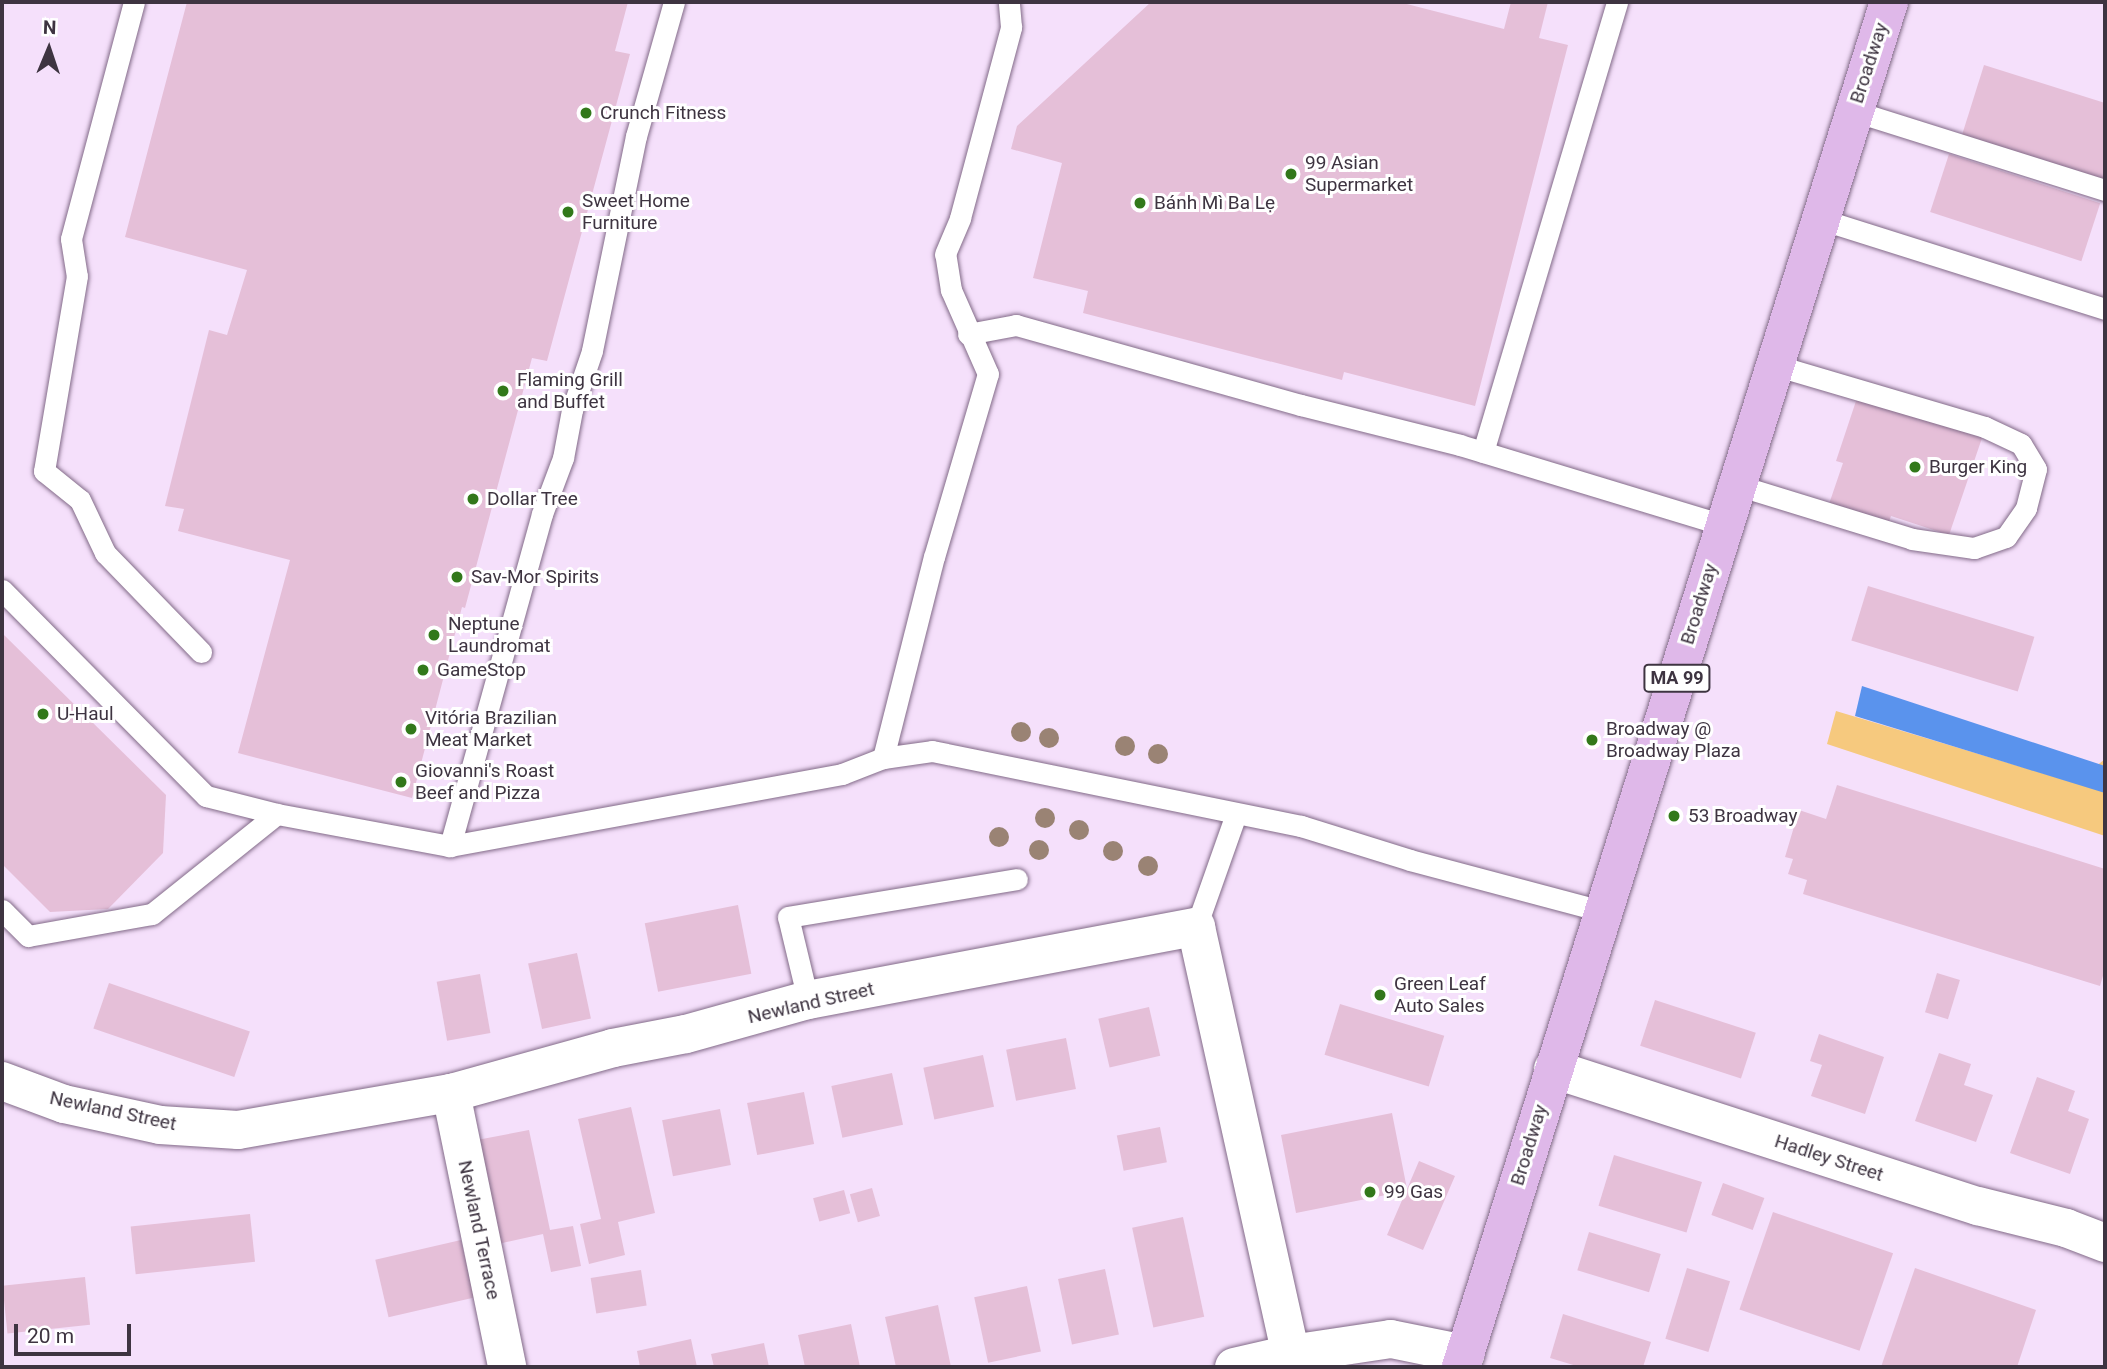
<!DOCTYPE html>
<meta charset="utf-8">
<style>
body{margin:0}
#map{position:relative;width:2107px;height:1369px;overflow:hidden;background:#f5e0fb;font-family:Roboto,sans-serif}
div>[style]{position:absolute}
.green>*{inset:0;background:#f6c97e}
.water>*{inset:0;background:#5a93ed}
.building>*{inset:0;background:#e5bfd8;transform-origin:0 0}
.roads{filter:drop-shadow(0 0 2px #826a88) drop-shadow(0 0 2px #826a88)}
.service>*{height:21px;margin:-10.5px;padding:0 10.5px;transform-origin:10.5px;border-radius:10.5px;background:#fff}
.minor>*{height:38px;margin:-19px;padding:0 19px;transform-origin:19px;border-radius:19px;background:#fff}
.tertiary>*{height:38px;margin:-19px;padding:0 19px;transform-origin:19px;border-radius:19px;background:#fff}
.primary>*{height:38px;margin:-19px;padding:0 19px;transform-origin:19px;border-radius:19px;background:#dfb8e9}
.trees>*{width:20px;height:20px;margin:-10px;border-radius:50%;background:#9a8374}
.dots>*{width:19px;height:19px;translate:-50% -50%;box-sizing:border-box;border:4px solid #fff;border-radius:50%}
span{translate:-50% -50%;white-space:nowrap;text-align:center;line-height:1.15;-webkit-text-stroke:6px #fff;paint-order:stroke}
.shield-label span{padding:2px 5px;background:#fff;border:2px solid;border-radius:5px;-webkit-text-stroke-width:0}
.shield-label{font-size:18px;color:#3e3441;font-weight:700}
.street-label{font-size:19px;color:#3e3441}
.poi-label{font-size:19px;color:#3e3441}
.left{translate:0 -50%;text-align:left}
.frame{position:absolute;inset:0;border:4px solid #3e3441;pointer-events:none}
.north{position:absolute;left:14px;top:14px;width:70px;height:70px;-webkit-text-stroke:5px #fff;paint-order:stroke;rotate:2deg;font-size:19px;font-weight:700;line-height:28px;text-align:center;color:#3e3441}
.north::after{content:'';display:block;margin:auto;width:24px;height:32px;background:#3e3441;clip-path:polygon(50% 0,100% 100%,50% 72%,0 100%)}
.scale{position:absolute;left:14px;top:1324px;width:117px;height:32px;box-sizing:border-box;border:4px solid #3e3441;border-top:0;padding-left:9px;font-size:21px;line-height:24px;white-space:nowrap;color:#3e3441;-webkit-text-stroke:5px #fff;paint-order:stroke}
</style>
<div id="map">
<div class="green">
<div style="clip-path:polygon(1836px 711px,2075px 783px,2105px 759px,2105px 836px,1827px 744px)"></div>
</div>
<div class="water">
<div style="clip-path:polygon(1862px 686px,2105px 766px,2105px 793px,1855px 716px)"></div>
</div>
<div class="building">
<div style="clip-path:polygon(187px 2px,628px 2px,615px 51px,630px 54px,547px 361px,532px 358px,465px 608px,462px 607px,412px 798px,238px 753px,290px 560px,178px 531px,184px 509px,165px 506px,209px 330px,227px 335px,247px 270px,125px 237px)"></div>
<div style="clip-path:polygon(1151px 2px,1399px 2px,1504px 29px,1511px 2px,1548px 2px,1539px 38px,1568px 45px,1475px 406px,1344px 372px,1342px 380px,1083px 313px,1088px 291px,1033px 278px,1062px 163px,1011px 149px,1017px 126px)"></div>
<div style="clip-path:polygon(1984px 65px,2105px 103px,2105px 180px,1962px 135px)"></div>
<div style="left:1949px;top:154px;width:159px;height:61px;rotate:18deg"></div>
<div style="clip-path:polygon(1858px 395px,1982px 438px,1949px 535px,1891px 516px,1887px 527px,1828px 507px,1843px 463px,1836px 461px)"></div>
<div style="left:1868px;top:586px;width:174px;height:57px;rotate:17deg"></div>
<div style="clip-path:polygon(2px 633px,166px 795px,163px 853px,108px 909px,50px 912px,2px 864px)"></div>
<div style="clip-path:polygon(1837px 785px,2105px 869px,2105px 969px,2100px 986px,1803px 894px,1807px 880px,1788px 874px,1793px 859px,1785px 857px,1799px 810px,1826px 819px)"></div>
<div style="left:738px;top:905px;width:70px;height:95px;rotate:79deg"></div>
<div style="left:577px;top:953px;width:67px;height:50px;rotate:78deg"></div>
<div style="left:1937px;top:973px;width:24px;height:41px;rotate:17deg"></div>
<div style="left:480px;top:974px;width:60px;height:44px;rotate:80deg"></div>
<div style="left:109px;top:983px;width:149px;height:48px;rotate:19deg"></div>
<div style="left:1655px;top:1000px;width:106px;height:48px;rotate:18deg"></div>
<div style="left:1340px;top:1004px;width:109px;height:53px;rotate:17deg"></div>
<div style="left:1149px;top:1007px;width:50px;height:52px;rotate:77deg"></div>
<div style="clip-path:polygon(1819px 1034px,1884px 1057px,1865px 1114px,1811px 1096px,1822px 1065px,1810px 1061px)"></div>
<div style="left:1066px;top:1038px;width:52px;height:61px;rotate:79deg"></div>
<div style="clip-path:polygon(1939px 1053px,1971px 1064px,1964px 1085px,1993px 1095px,1976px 1142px,1915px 1121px)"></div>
<div style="left:983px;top:1055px;width:53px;height:61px;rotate:78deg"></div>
<div style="left:892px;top:1073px;width:53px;height:62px;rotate:78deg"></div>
<div style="clip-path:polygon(2037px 1077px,2075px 1091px,2068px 1111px,2089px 1119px,2070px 1174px,2010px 1153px)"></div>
<div style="left:804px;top:1092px;width:53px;height:58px;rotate:79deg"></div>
<div style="clip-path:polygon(631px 1107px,655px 1213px,618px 1222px,625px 1255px,589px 1264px,580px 1224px,601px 1219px,578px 1119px)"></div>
<div style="left:720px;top:1109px;width:57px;height:59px;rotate:79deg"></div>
<div style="clip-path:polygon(1392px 1113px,1407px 1189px,1419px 1161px,1455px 1176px,1423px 1250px,1387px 1235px,1406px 1191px,1296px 1213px,1281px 1135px)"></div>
<div style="left:1160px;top:1127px;width:36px;height:44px;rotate:79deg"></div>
<div style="clip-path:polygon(529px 1130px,550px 1230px,573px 1226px,581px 1266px,551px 1272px,543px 1234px,498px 1244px,477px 1140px)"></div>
<div style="left:1614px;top:1155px;width:92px;height:53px;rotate:17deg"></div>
<div style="left:1723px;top:1183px;width:44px;height:34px;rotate:20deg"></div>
<div style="left:872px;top:1188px;width:29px;height:23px;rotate:74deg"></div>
<div style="left:844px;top:1190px;width:24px;height:32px;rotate:75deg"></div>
<div style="left:1773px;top:1212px;width:127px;height:103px;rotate:19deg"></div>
<div style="left:250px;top:1214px;width:48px;height:120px;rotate:84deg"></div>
<div style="left:1183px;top:1217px;width:102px;height:52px;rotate:78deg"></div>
<div style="left:1589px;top:1232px;width:75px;height:40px;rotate:17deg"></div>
<div style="left:461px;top:1240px;width:59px;height:88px;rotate:77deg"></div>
<div style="left:1687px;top:1268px;width:45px;height:74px;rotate:17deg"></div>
<div style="clip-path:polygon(1915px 1268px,2036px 1310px,2017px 1367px,1881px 1367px)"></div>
<div style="left:1105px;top:1269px;width:67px;height:48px;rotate:78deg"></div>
<div style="left:641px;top:1270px;width:36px;height:51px;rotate:81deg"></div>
<div style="left:85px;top:1277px;width:48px;height:83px;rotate:84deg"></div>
<div style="left:1027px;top:1286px;width:67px;height:54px;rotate:78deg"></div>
<div style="clip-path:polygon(938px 1305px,951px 1367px,896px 1367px,885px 1317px)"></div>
<div style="clip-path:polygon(1563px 1314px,1651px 1342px,1643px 1367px,1580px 1367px,1550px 1358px)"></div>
<div style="clip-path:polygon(851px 1324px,860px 1367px,805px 1367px,798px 1335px)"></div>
<div style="clip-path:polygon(691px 1339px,697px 1367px,640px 1367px,637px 1351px)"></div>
<div style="clip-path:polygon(764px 1343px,769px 1367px,714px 1367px,711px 1354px)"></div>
</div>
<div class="roads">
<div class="service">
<div style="left:134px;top:2px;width:245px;rotate:104.9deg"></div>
<div style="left:71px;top:239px;width:37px;rotate:81deg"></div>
<div style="left:77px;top:276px;width:198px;rotate:99.6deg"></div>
<div style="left:44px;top:471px;width:46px;rotate:38.9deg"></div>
<div style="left:80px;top:500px;width:59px;rotate:64.7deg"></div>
<div style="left:105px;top:553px;width:138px;rotate:45.9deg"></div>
<div style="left:674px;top:2px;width:139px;rotate:105.8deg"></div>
<div style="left:636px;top:136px;width:219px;rotate:101.6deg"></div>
<div style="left:592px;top:351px;width:62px;rotate:108.7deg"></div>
<div style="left:572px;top:410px;width:49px;rotate:100.6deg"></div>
<div style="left:563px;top:458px;width:60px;rotate:110.6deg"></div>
<div style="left:542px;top:514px;width:345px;rotate:105.5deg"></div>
<div style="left:450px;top:846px;width:399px;rotate:-10.4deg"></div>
<div style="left:842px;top:774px;width:44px;rotate:-21.3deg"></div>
<div style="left:883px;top:758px;width:49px;rotate:-8.1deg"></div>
<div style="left:932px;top:751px;width:377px;rotate:11.5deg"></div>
<div style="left:1301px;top:826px;width:114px;rotate:17.3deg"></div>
<div style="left:1410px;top:860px;width:199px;rotate:14.9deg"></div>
<div style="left:1854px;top:111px;width:263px;rotate:17.5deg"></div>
<div style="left:1820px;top:219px;width:299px;rotate:17.5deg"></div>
<div style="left:968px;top:334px;width:49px;rotate:-10.6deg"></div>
<div style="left:1016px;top:325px;width:296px;rotate:15.7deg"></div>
<div style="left:1301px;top:405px;width:164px;rotate:14.1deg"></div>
<div style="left:1460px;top:445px;width:275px;rotate:16.9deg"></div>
<div style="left:1483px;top:452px;width:470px;rotate:-73.4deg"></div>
<div style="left:1737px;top:485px;width:183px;rotate:17.1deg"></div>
<div style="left:1912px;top:539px;width:63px;rotate:8.3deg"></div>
<div style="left:1974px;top:548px;width:34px;rotate:-19deg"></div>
<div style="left:2006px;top:537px;width:35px;rotate:-55deg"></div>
<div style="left:2026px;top:508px;width:40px;rotate:-75.6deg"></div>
<div style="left:2036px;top:469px;width:29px;rotate:-121deg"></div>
<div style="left:2021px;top:444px;width:40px;rotate:-155deg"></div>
<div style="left:1985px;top:427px;width:219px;rotate:-163.6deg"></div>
<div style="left:2px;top:590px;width:290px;rotate:45.3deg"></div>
<div style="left:206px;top:796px;width:73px;rotate:14.2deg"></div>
<div style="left:277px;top:814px;width:176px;rotate:10.5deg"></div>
<div style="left:883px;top:758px;width:207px;rotate:-75.8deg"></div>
<div style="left:934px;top:557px;width:191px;rotate:-73.6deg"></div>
<div style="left:988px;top:374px;width:92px;rotate:-113.8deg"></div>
<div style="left:951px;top:290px;width:36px;rotate:-99deg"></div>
<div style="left:945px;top:254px;width:39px;rotate:-67deg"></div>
<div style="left:960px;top:218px;width:198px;rotate:-75deg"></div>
<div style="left:1011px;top:27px;width:25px;rotate:-95deg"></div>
<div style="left:2px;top:910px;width:37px;rotate:45deg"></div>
<div style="left:28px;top:936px;width:126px;rotate:-10.1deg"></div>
<div style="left:152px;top:914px;width:160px;rotate:-38.7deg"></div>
<div style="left:1196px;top:927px;width:120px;rotate:-70.5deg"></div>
<div style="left:808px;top:1000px;width:85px;rotate:-103.5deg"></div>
<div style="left:788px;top:917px;width:232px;rotate:-9.4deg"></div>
</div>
<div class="minor">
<div style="left:1553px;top:1069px;width:447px;rotate:17.9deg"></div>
<div style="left:1978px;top:1206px;width:91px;rotate:14deg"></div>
<div style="left:2066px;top:1228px;width:42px;rotate:21deg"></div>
<div style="left:2px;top:1081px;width:66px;rotate:20.4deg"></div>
<div style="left:64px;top:1104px;width:98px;rotate:12.3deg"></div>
<div style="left:160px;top:1125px;width:78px;rotate:3.7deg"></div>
<div style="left:238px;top:1130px;width:216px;rotate:-9.9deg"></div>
<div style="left:451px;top:1093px;width:168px;rotate:-15.5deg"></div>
<div style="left:613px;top:1048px;width:74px;rotate:-10.9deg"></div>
<div style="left:686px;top:1034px;width:127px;rotate:-15.6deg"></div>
<div style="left:808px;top:1000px;width:395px;rotate:-10.7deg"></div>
<div style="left:1196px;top:927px;width:437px;rotate:77.5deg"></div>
<div style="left:451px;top:1093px;width:280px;rotate:78.4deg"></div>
</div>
<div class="tertiary">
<div style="left:1234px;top:1367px;width:58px;rotate:-12.8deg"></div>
<div style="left:1291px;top:1354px;width:101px;rotate:-8.5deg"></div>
<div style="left:1391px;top:1339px;width:76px;rotate:11.5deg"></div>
</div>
<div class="primary">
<div style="left:1461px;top:1367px;width:1431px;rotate:-72.59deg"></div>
</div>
</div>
<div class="trees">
<div style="left:1021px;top:732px"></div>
<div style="left:1049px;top:738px"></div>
<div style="left:1125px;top:746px"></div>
<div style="left:1158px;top:754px"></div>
<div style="left:1045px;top:818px"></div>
<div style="left:1079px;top:830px"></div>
<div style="left:999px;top:837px"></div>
<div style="left:1039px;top:850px"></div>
<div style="left:1113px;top:851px"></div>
<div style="left:1148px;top:866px"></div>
</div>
<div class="dots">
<div style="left:586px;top:113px;background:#32781a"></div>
<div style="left:1291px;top:174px;background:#32781a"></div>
<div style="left:1140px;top:203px;background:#32781a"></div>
<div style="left:568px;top:212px;background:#32781a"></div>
<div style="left:503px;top:391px;background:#32781a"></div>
<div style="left:1915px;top:467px;background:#32781a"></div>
<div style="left:473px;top:499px;background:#32781a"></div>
<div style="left:457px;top:577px;background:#32781a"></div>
<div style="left:434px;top:635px;background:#32781a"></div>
<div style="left:423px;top:670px;background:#32781a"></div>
<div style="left:43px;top:714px;background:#32781a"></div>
<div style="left:411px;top:729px;background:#32781a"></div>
<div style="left:1592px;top:740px;background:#32781a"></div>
<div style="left:401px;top:782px;background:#32781a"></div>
<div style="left:1674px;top:816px;background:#32781a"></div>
<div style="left:1380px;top:995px;background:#32781a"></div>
<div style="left:1370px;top:1192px;background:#32781a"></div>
</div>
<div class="shield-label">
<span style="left:1677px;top:678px">MA 99</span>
</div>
<div class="street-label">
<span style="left:1869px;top:63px;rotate:-72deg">Broadway</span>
<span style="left:1699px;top:604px;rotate:-73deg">Broadway</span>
<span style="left:811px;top:1003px;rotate:-13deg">Newland Street</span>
<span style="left:113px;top:1111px;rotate:12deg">Newland Street</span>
<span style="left:1529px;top:1145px;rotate:-73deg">Broadway</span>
<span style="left:1829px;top:1158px;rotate:18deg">Hadley Street</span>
<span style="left:479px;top:1230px;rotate:78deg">Newland Terrace</span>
</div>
<div class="poi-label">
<span class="left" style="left:600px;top:113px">Crunch Fitness</span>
<span class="left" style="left:1305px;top:174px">99 Asian<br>Supermarket</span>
<span class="left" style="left:582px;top:212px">Sweet Home<br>Furniture</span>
<span class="left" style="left:1154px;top:203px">Bánh Mì Ba Lẹ</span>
<span class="left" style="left:517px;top:391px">Flaming Grill<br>and Buffet</span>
<span class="left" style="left:1929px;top:467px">Burger King</span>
<span class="left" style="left:487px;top:499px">Dollar Tree</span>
<span class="left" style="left:471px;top:577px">Sav-Mor Spirits</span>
<span class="left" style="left:448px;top:635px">Neptune<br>Laundromat</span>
<span class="left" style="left:437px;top:670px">GameStop</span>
<span class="left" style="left:57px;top:714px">U-Haul</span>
<span class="left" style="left:425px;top:729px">Vitória Brazilian<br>Meat Market</span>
<span class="left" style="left:1606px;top:740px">Broadway @<br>Broadway Plaza</span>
<span class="left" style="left:415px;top:782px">Giovanni's Roast<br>Beef and Pizza</span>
<span class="left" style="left:1688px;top:816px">53 Broadway</span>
<span class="left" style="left:1394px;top:995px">Green Leaf<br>Auto Sales</span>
<span class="left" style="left:1384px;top:1192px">99 Gas</span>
</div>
<div class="frame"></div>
<div class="north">N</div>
<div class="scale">20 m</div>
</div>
